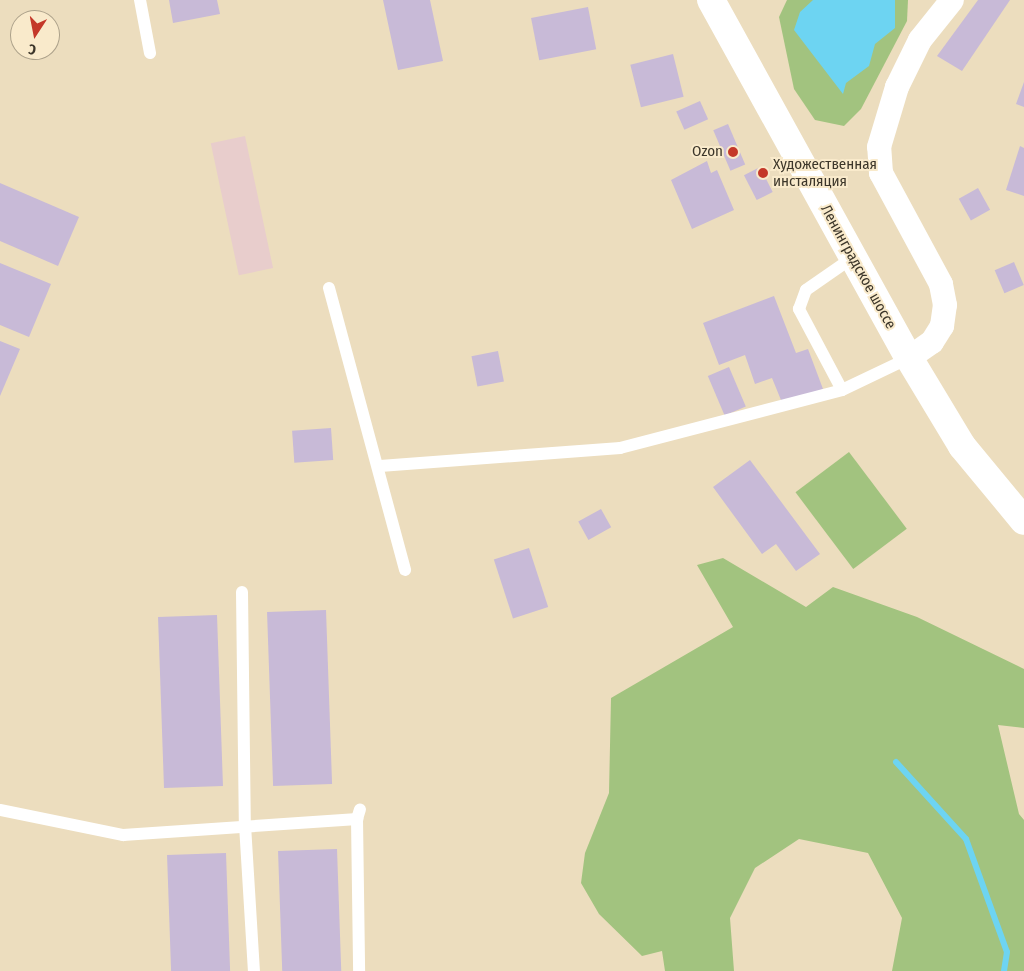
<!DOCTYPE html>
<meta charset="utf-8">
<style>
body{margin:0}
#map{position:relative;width:1024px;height:971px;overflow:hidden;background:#ecddbe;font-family:"Fira Sans Condensed",sans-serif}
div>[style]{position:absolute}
.industrial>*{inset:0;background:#e8cdcc;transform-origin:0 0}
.green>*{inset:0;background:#a2c37f;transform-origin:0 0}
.water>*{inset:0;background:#6dd4f2}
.stream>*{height:6px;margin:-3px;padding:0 3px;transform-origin:3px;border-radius:3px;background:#6dd4f2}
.building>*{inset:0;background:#c8bad7;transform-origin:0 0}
.lane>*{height:12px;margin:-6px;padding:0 6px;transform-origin:6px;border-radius:6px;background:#fff}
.street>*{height:24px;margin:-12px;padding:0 12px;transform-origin:12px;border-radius:12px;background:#fff}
.secondary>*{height:28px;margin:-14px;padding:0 14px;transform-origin:14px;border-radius:14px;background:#fff}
.dots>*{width:14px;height:14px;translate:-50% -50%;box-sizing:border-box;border:2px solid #f9eacb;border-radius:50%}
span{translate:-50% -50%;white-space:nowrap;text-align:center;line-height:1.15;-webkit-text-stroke:4px #f9eacb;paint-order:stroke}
.poi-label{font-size:15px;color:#3c362a}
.right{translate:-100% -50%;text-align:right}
.left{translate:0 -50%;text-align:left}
.street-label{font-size:15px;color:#3c362a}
.north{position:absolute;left:10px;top:10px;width:50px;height:50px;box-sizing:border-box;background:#f9eacb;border:1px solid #ada28b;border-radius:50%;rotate:191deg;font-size:14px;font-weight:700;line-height:20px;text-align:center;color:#3c362a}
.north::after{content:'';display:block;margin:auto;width:18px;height:22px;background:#c43829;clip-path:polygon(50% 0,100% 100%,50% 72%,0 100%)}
</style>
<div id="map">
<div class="industrial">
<div style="left:245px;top:136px;width:135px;height:35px;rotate:78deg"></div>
</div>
<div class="green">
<div style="clip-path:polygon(787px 0,908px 0,907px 21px,861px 109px,844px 126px,815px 120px,794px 89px,779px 17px)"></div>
<div style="left:849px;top:452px;width:96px;height:67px;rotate:53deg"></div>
<div style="clip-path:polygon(723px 558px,806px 607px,833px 587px,917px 617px,1024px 669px,1024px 728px,998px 725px,1019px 814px,1024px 820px,1024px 971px,892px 971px,902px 918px,868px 853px,799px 839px,755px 868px,730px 918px,734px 971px,665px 971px,662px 951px,642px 956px,599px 914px,581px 883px,585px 853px,609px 793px,611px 698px,733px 627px,697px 565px)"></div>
</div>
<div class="water">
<div style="clip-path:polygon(813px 0,895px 0,895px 28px,875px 44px,869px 66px,846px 83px,843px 94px,794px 30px,800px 12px)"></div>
</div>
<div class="stream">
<div style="left:896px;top:762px;width:104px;rotate:47.7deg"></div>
<div style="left:966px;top:839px;width:120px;rotate:70.1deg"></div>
<div style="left:1007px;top:952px;width:19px;rotate:99deg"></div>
</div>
<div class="building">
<div style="clip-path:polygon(169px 0,217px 0,220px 14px,173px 23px)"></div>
<div style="clip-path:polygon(383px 0,430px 0,443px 61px,398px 70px)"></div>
<div style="clip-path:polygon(978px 0,1010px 0,962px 71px,937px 56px)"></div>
<div style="left:588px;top:7px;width:43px;height:58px;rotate:79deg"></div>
<div style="left:673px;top:54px;width:44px;height:44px;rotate:76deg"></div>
<div style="clip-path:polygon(1024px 82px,1024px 107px,1016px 104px)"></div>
<div style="left:700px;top:101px;width:20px;height:26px;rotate:66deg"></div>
<div style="left:728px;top:124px;width:44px;height:16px;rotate:67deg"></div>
<div style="clip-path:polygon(1020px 146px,1024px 148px,1024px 196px,1006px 190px)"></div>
<div style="clip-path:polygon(707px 161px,711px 173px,717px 170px,734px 210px,692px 229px,671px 180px)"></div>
<div style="left:760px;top:167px;width:28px;height:18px;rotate:63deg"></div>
<div style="clip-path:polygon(0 183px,79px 217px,58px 266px,0 241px)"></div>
<div style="left:978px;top:188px;width:25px;height:22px;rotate:61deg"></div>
<div style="left:1014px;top:262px;width:25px;height:21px;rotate:67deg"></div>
<div style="clip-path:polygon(0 263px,51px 284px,29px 337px,0 325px)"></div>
<div style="clip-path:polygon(774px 296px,796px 353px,808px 349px,823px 389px,783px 405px,772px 378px,755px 384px,745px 355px,719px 365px,703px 323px)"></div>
<div style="clip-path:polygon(0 341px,20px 349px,0 396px)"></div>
<div style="left:498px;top:351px;width:31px;height:27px;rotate:79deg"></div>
<div style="left:729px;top:367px;width:43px;height:23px;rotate:67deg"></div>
<div style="left:331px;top:428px;width:32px;height:39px;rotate:86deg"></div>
<div style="clip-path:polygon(750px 460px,820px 554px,796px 571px,776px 544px,762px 554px,713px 487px)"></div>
<div style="left:601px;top:509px;width:21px;height:26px;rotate:61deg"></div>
<div style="left:529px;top:548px;width:62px;height:37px;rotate:72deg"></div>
<div style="left:326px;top:610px;width:174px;height:59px;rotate:88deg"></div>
<div style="left:217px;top:615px;width:171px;height:59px;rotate:88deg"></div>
<div style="left:337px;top:849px;width:122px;height:59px;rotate:88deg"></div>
<div style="left:226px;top:853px;width:118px;height:59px;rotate:88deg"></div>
</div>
<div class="lane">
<div style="left:140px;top:0;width:54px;rotate:79.3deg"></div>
<div style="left:329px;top:288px;width:292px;rotate:74.9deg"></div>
<div style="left:842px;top:390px;width:92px;rotate:-118deg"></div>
<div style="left:799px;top:309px;width:20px;rotate:-70deg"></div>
<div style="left:806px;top:290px;width:56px;rotate:-34.8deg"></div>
<div style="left:380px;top:466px;width:241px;rotate:-4.3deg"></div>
<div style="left:620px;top:448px;width:229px;rotate:-14.6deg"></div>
<div style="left:842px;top:390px;width:74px;rotate:-25.5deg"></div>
<div style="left:242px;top:592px;width:233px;rotate:89.3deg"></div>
<div style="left:245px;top:825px;width:146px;rotate:86.5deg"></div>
<div style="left:0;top:810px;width:126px;rotate:11.5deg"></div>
<div style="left:123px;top:835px;width:235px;rotate:-3.9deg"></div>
<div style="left:357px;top:819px;width:10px;rotate:-73deg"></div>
<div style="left:357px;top:819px;width:152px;rotate:89.2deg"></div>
</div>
<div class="street">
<div style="left:909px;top:358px;width:28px;rotate:-35deg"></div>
<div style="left:932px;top:342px;width:19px;rotate:-58deg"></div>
<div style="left:942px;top:326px;width:21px;rotate:-82deg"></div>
<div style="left:945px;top:305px;width:21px;rotate:-101deg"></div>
<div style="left:941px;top:284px;width:126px;rotate:-118.4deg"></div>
<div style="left:881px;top:173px;width:26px;rotate:-94deg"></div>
<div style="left:879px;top:147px;width:63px;rotate:-73.3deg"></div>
<div style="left:897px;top:87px;width:52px;rotate:-63.9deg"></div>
<div style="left:920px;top:40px;width:51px;rotate:-51.3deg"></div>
</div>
<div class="secondary">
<div style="left:711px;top:0;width:409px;rotate:61.1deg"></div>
<div style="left:909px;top:358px;width:103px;rotate:58.9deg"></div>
<div style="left:962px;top:446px;width:97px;rotate:50.4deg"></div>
</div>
<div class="dots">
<div style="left:733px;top:152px;background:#c43829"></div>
<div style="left:763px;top:173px;background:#c43829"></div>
</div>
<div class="poi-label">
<span class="right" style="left:723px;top:152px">Ozon</span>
<span class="left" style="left:773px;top:173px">Художественная<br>инсталяция</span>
</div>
<div class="street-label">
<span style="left:858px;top:267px;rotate:61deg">Ленинградское шоссе</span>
</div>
<div class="north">С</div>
</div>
